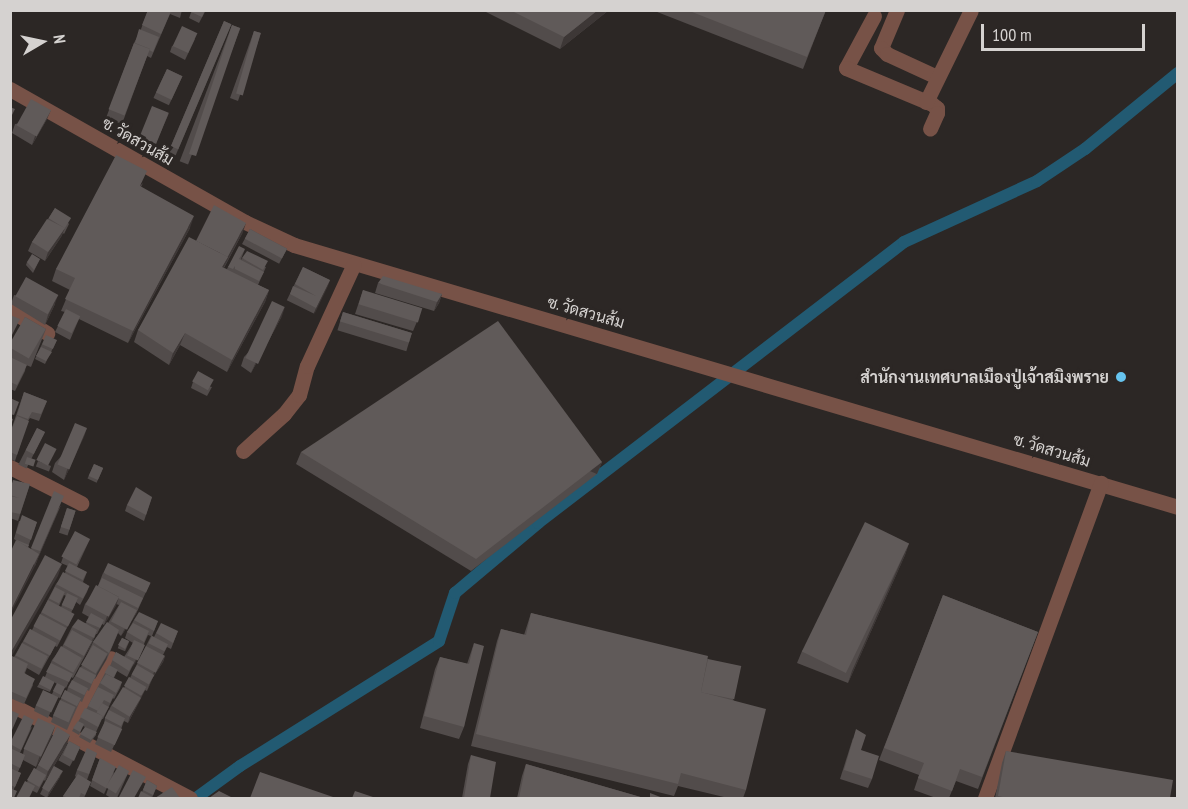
<!DOCTYPE html>
<meta charset="utf-8">
<style>
body{margin:0}
#map{position:relative;width:1188px;height:809px;overflow:hidden;background:#2c2725;font-family:"PT Sans Narrow",Sarabun,sans-serif}
div>[style]{position:absolute}
.canal>*{height:12px;margin:-6px;padding:0 6px;transform-origin:6px;border-radius:6px;background:#225a72}
.minor>*{height:15px;margin:-7.5px;padding:0 7.5px;transform-origin:7.5px;border-radius:7.5px;background:#775247}
.wall>*{inset:0;background:#524c4b;transform-origin:0 0}
.shaded-wall>*{inset:0;background:#3d3736;transform-origin:0 0}
.building>*{inset:0;background:#605a59;transform-origin:0 0}
.dots>*{width:16px;height:16px;translate:-50% -50%;box-sizing:border-box;border:3px solid #2c2725;border-radius:50%}
span{translate:-50% -50%;white-space:nowrap;text-align:center;line-height:1.15;-webkit-text-stroke:6px #2c2725;paint-order:stroke}
.street-label{font-size:16px;color:#d5d2d0}
.poi-label{font-size:16px;color:#d5d2d0;font-weight:700}
.right{translate:-100% -50%;text-align:right}
.frame{position:absolute;inset:0;border:12px solid #d5d2d0;pointer-events:none}
.north{position:absolute;left:12px;top:12px;width:60px;height:60px;-webkit-text-stroke:4px #2c2725;paint-order:stroke;rotate:81deg;font-size:16px;font-weight:700;line-height:24px;text-align:center;color:#d5d2d0}
.north::after{content:'';display:block;margin:auto;width:21px;height:27px;background:#d5d2d0;clip-path:polygon(50% 0,100% 100%,50% 72%,0 100%)}
.scale{position:absolute;left:981px;top:24px;width:164px;height:27px;box-sizing:border-box;border:3px solid #d5d2d0;border-top:0;padding-left:8px;font-size:18px;line-height:21px;white-space:nowrap;color:#d5d2d0;-webkit-text-stroke:4px #2c2725;paint-order:stroke}
</style>
<div id="map">
<div class="canal">
<div style="left:196px;top:798px;width:54px;rotate:-36deg"></div>
<div style="left:240px;top:766px;width:235px;rotate:-32.1deg"></div>
<div style="left:439px;top:641px;width:51px;rotate:-71.6deg"></div>
<div style="left:455px;top:593px;width:109px;rotate:-40.1deg"></div>
<div style="left:538px;top:523px;width:461px;rotate:-37.5deg"></div>
<div style="left:904px;top:242px;width:146px;rotate:-24.6deg"></div>
<div style="left:1037px;top:181px;width:58px;rotate:-33.7deg"></div>
<div style="left:1085px;top:149px;width:120px;rotate:-39.3deg"></div>
</div>
<div class="minor">
<div style="left:897px;top:10px;width:41px;rotate:112.8deg"></div>
<div style="left:881px;top:48px;width:8px;rotate:45deg"></div>
<div style="left:887px;top:54px;width:55px;rotate:24.7deg"></div>
<div style="left:874px;top:16px;width:59px;rotate:118.3deg"></div>
<div style="left:846px;top:68px;width:93px;rotate:22.7deg"></div>
<div style="left:932px;top:104px;width:6px;rotate:39deg"></div>
<div style="left:937px;top:108px;width:5px;rotate:90deg"></div>
<div style="left:937px;top:113px;width:17px;rotate:114deg"></div>
<div style="left:10px;top:89px;width:270px;rotate:29.5deg"></div>
<div style="left:245px;top:222px;width:54px;rotate:25.1deg"></div>
<div style="left:294px;top:245px;width:922px;rotate:16.51deg"></div>
<div style="left:926px;top:102px;width:102px;rotate:-63.9deg"></div>
<div style="left:10px;top:310px;width:44px;rotate:31.9deg"></div>
<div style="left:243px;top:451px;width:55px;rotate:-42.1deg"></div>
<div style="left:284px;top:414px;width:24px;rotate:-52deg"></div>
<div style="left:299px;top:395px;width:30px;rotate:-75deg"></div>
<div style="left:307px;top:366px;width:112px;rotate:-65.3deg"></div>
<div style="left:10px;top:467px;width:80px;rotate:26.9deg"></div>
<div style="left:10px;top:704px;width:203px;rotate:27.6deg"></div>
<div style="left:68px;top:734px;width:87px;rotate:-60.5deg"></div>
<div style="left:985px;top:798px;width:336px;rotate:-69.8deg"></div>
</div>
<div class="wall">
<div style="clip-path:polygon(148px 10px,182px 10px,180px 18px,170px 14px,151px 58px,147px 56px,122px 124px,106px 118px,134px 43px,141px 29px)"></div>
<div style="clip-path:polygon(192px 10px,206px 10px,199px 23px,189px 18px)"></div>
<div style="clip-path:polygon(482px 10px,609px 10px,560px 49px)"></div>
<div style="clip-path:polygon(652px 10px,826px 10px,803px 69px)"></div>
<div style="left:224px;top:21px;width:8px;height:146px;rotate:23deg"></div>
<div style="left:232px;top:25px;width:9px;height:146px;rotate:21deg"></div>
<div style="clip-path:polygon(254px 31px,261px 33px,238px 101px,230px 98px)"></div>
<div style="clip-path:polygon(195px 39px,185px 60px,170px 52px,172px 46px)"></div>
<div style="left:167px;top:69px;width:17px;height:32px;rotate:25deg"></div>
<div style="clip-path:polygon(169px 113px,151px 154px,134px 147px,138px 138px)"></div>
<div style="clip-path:polygon(47px 119px,32px 145px,12px 133px,15px 124px)"></div>
<div style="clip-path:polygon(143px 183px,141px 187px,190px 228px,128px 343px,79px 319px,70px 340px,55px 332px,65px 312px,61px 311px,70px 290px,52px 281px,56px 269px)"></div>
<div style="clip-path:polygon(55px 208px,69px 224px,64px 234px,63px 233px,61px 237px,45px 261px,28px 251px,32px 242px,48px 219px)"></div>
<div style="left:250px;top:229px;width:42px;height:17px;rotate:28deg"></div>
<div style="clip-path:polygon(243px 232px,224px 268px,227px 269px,228px 267px,245px 249px,241px 259px,241px 260px,242px 258px,266px 267px,258px 285px,269px 290px,265px 302px,227px 372px,180px 345px,169px 365px,134px 342px,138px 330px)"></div>
<div style="clip-path:polygon(40px 259px,33px 273px,26px 265px,27px 262px)"></div>
<div style="left:303px;top:267px;width:30px;height:37px;rotate:26deg"></div>
<div style="clip-path:polygon(378px 283px,442px 294px,439px 303px,434px 311px,375px 293px)"></div>
<div style="clip-path:polygon(363px 290px,419px 317px,413px 331px,355px 314px)"></div>
<div style="clip-path:polygon(14px 295px,55px 304px,45px 325px,11px 304px)"></div>
<div style="left:343px;top:312px;width:72px;height:19px;rotate:17deg"></div>
<div style="clip-path:polygon(282px 316px,251px 373px,241px 366px,244px 357px)"></div>
<div style="clip-path:polygon(25px 317px,46px 329px,31px 367px,26px 365px,25px 371px,15px 391px,10px 389px,10px 360px,11px 358px,10px 358px,10px 350px)"></div>
<div style="clip-path:polygon(57px 340px,45px 364px,35px 359px,42px 344px)"></div>
<div style="clip-path:polygon(193px 382px,212px 387px,207px 396px,191px 388px)"></div>
<div style="clip-path:polygon(24px 392px,47px 401px,39px 421px,30px 418px,28px 421px,15px 461px,10px 459px,10px 433px)"></div>
<div style="left:37px;top:428px;width:9px;height:41px;rotate:27deg"></div>
<div style="clip-path:polygon(87px 428px,64px 480px,52px 472px,55px 463px)"></div>
<div style="clip-path:polygon(301px 452px,602px 462px,597px 474px,471px 571px,296px 464px)"></div>
<div style="left:38px;top:461px;width:14px;height:6px;rotate:21deg"></div>
<div style="left:94px;top:464px;width:10px;height:16px;rotate:24deg"></div>
<div style="clip-path:polygon(30px 484px,18px 521px,10px 518px,10px 488px)"></div>
<div style="clip-path:polygon(152px 497px,144px 521px,125px 511px,127px 505px)"></div>
<div style="clip-path:polygon(61px 505px,38px 558px,35px 566px,17px 541px,14px 539px,19px 521px,37px 522px,28px 547px,31px 549px)"></div>
<div style="left:67px;top:508px;width:9px;height:26px;rotate:18deg"></div>
<div style="clip-path:polygon(evenodd,90px 539px,77px 567px,87px 572px,83px 582px,89px 586px,87px 592px,80px 605px,76px 602px,71px 613px,71px 620px,57px 647px,55px 646px,39px 675px,27px 668px,25px 673px,33px 685px,24px 704px,10px 698px,10px 659px,14px 657px,30px 629px,32px 630px,56px 584px,65px 573px,68px 566px,61px 563px,63px 557px,90px 539px,64px 595px,66px 596px,61px 607px,59px 606px,64px 595px)"></div>
<div style="clip-path:polygon(909px 543px,905px 555px,848px 683px,797px 663px,802px 651px)"></div>
<div style="clip-path:polygon(103px 573px,150px 583px,136px 614px,121px 636px,118px 633px,107px 659px,95px 679px,94px 679px,89px 691px,87px 690px,82px 702px,80px 701px,67px 730px,51px 722px,53px 716px,65px 690px,67px 691px,68px 687px,81px 667px,93px 642px,108px 623px,119px 605px,116px 604px,104px 625px,102px 624px,97px 634px,96px 634px,90px 647px,81px 663px,73px 678px,71px 677px,66px 688px,65px 687px,60px 698px,57px 697px,48px 718px,34px 711px,36px 705px,52px 694px,57px 684px,54px 682px,50px 692px,37px 687px,39px 684px,45px 677px,52px 660px,62px 647px,72px 627px,86px 623px,89px 617px,82px 613px,85px 604px,98px 586px)"></div>
<div style="clip-path:polygon(943px 595px,1038px 632px,978px 789px,956px 781px,949px 798px,936px 798px,914px 790px,919px 775px,879px 760px)"></div>
<div style="clip-path:polygon(531px 613px,708px 659px,734px 701px,746px 790px,743px 798px,728px 798px,678px 786px,674px 796px,471px 746px,497px 641px,501px 629px,524px 635px)"></div>
<div style="clip-path:polygon(134px 620px,158px 621px,152px 636px,154px 637px,156px 633px,178px 631px,171px 649px,167px 647px,163px 655px,165px 656px,163px 662px,153px 677px,147px 691px,145px 690px,138px 704px,128px 723px,124px 721px,119px 735px,111px 752px,95px 744px,104px 724px,105px 718px,111px 706px,124px 688px,129px 677px,130px 678px,151px 636px,148px 635px,144px 644px,142px 651px,132px 667px,127px 677px,117px 671px,114px 678px,122px 682px,120px 688px,114px 699px,113px 698px,103px 719px,102px 719px,96px 732px,96px 735px,90px 743px,79px 737px,85px 727px,83px 726px,79px 735px,72px 731px,87px 708px,105px 673px,110px 666px,116px 652px,124px 657px,133px 643px,125px 638px,127px 632px)"></div>
<div style="left:122px;top:638px;width:8px;height:11px;rotate:23deg"></div>
<div style="clip-path:polygon(474px 643px,464px 727px,459px 739px,420px 728px,435px 669px,440px 657px,467px 664px)"></div>
<div style="clip-path:polygon(55px 726px,52px 735px,36px 767px,23px 760px,18px 772px,21px 773px,10px 798px,10px 743px,32px 727px,20px 753px,23px 754px,24px 749px)"></div>
<div style="clip-path:polygon(853px 738px,861px 750px,872px 779px,868px 788px,840px 779px)"></div>
<div style="left:69px;top:741px;width:13px;height:22px;rotate:29deg"></div>
<div style="clip-path:polygon(67px 744px,54px 766px,60px 777px,47px 798px,40px 794px,53px 768px,45px 781px,44px 780px,37px 793px,33px 791px,27px 782px,34px 768px,36px 769px,38px 765px)"></div>
<div style="clip-path:polygon(1006px 751px,1170px 798px,995px 798px,1002px 763px)"></div>
<div style="clip-path:polygon(97px 753px,87px 780px,91px 782px,84px 798px,62px 798px,76px 777px,75px 776px,77px 770px)"></div>
<div style="clip-path:polygon(471px 755px,490px 798px,462px 798px,468px 764px)"></div>
<div style="clip-path:polygon(100px 758px,114px 773px,104px 794px,90px 786px)"></div>
<div style="clip-path:polygon(526px 764px,644px 798px,517px 798px,522px 776px)"></div>
<div style="clip-path:polygon(129px 771px,117px 798px,111px 798px,106px 795px,108px 789px)"></div>
<div style="clip-path:polygon(147px 780px,157px 786px,152px 798px,142px 792px)"></div>
</div>
<div class="shaded-wall">
<div style="clip-path:polygon(598px 10px,609px 10px,560px 49px,564px 37px)"></div>
<div style="clip-path:polygon(51px 110px,47px 119px,32px 145px,35px 136px)"></div>
<div style="clip-path:polygon(169px 113px,165px 122px,151px 154px,154px 145px)"></div>
<div style="clip-path:polygon(194px 216px,190px 228px,128px 343px,133px 331px)"></div>
<div style="clip-path:polygon(246px 223px,243px 232px,223px 269px,222px 267px)"></div>
<div style="clip-path:polygon(65px 228px,61px 237px,45px 261px,48px 252px)"></div>
<div style="clip-path:polygon(330px 280px,328px 286px,314px 315px,316px 308px)"></div>
<div style="clip-path:polygon(269px 290px,265px 302px,227px 372px,232px 360px)"></div>
<div style="clip-path:polygon(442px 294px,439px 303px,434px 311px,437px 302px)"></div>
<div style="clip-path:polygon(58px 295px,55px 304px,45px 325px,48px 315px)"></div>
<div style="clip-path:polygon(285px 307px,282px 316px,251px 373px,255px 364px)"></div>
<div style="clip-path:polygon(185px 333px,180px 345px,169px 365px,173px 353px)"></div>
<div style="clip-path:polygon(87px 428px,84px 437px,64px 480px,67px 470px)"></div>
<div style="left:602px;top:462px;width:13px;height:159px;rotate:113deg"></div>
<div style="clip-path:polygon(64px 496px,35px 566px,10px 615px,10px 612px,39px 555px)"></div>
<div style="clip-path:polygon(909px 543px,905px 555px,848px 683px,852px 671px)"></div>
<div style="clip-path:polygon(62px 564px,58px 576px,10px 659px,10px 654px)"></div>
<div style="clip-path:polygon(119px 597px,116px 606px,104px 625px,107px 616px)"></div>
<div style="clip-path:polygon(137px 610px,135px 616px,121px 636px,124px 630px)"></div>
<div style="clip-path:polygon(97px 630px,90px 647px,81px 663px,84px 657px)"></div>
<div style="clip-path:polygon(145px 645px,142px 651px,133px 667px,135px 661px)"></div>
<div style="clip-path:polygon(108px 654px,106px 660px,95px 679px,97px 673px)"></div>
<div style="clip-path:polygon(165px 656px,163px 662px,153px 677px,147px 691px,154px 672px)"></div>
<div style="clip-path:polygon(146px 687px,138px 704px,128px 723px,130px 716px)"></div>
<div style="clip-path:polygon(55px 726px,52px 735px,36px 767px,39px 758px)"></div>
<div style="clip-path:polygon(70px 735px,67px 744px,45px 781px,48px 771px)"></div>
<div style="clip-path:polygon(63px 771px,60px 777px,47px 798px,49px 792px)"></div>
</div>
<div class="building">
<div style="clip-path:polygon(148px 10px,171px 11px,161px 34px,142px 25px)"></div>
<div style="clip-path:polygon(192px 10px,205px 10px,202px 17px,191px 12px)"></div>
<div style="clip-path:polygon(510px 10px,598px 10px,564px 37px)"></div>
<div style="clip-path:polygon(687px 10px,826px 10px,807px 57px)"></div>
<div style="left:224px;top:21px;width:8px;height:136px;rotate:23deg"></div>
<div style="clip-path:polygon(232px 25px,240px 28px,196px 156px,189px 154px)"></div>
<div style="left:182px;top:26px;width:17px;height:22px;rotate:25deg"></div>
<div style="clip-path:polygon(139px 29px,159px 37px,153px 52px,149px 50px,150px 49px,135px 43px)"></div>
<div style="left:254px;top:31px;width:7px;height:65px;rotate:16deg"></div>
<div style="left:134px;top:43px;width:17px;height:71px;rotate:21deg"></div>
<div style="left:167px;top:69px;width:17px;height:26px;rotate:25deg"></div>
<div style="left:31px;top:99px;width:23px;height:30px;rotate:29deg"></div>
<div style="left:152px;top:106px;width:18px;height:35px;rotate:22deg"></div>
<div style="clip-path:polygon(10px 107px,15px 109px,10px 119px)"></div>
<div style="clip-path:polygon(116px 155px,147px 171px,140px 186px,194px 216px,133px 331px,65px 299px,75px 278px,56px 269px)"></div>
<div style="clip-path:polygon(214px 205px,246px 223px,227px 258px,228px 257px,196px 241px)"></div>
<div style="left:55px;top:208px;width:19px;height:12px;rotate:32deg"></div>
<div style="clip-path:polygon(47px 219px,65px 228px,48px 252px,32px 242px)"></div>
<div style="left:250px;top:229px;width:42px;height:11px;rotate:28deg"></div>
<div style="clip-path:polygon(189px 237px,228px 257px,222px 267px,269px 290px,232px 360px,185px 333px,173px 353px,138px 330px)"></div>
<div style="clip-path:polygon(239px 246px,245px 249px,239px 259px,264px 272px,259px 281px,235px 269px,235px 266px,233px 269px,228px 267px)"></div>
<div style="clip-path:polygon(247px 251px,268px 261px,263px 270px,242px 258px)"></div>
<div style="clip-path:polygon(32px 254px,40px 259px,34px 270px,27px 262px)"></div>
<div style="clip-path:polygon(303px 267px,330px 280px,316px 308px,290px 294px,293px 286px,316px 296px,295px 284px)"></div>
<div style="clip-path:polygon(383px 276px,442px 294px,437px 302px,378px 283px)"></div>
<div style="left:26px;top:277px;width:37px;height:22px;rotate:29deg"></div>
<div style="left:363px;top:290px;width:62px;height:15px;rotate:17deg"></div>
<div style="left:272px;top:301px;width:14px;height:63px;rotate:25deg"></div>
<div style="left:66px;top:309px;width:16px;height:19px;rotate:27deg"></div>
<div style="left:343px;top:312px;width:72px;height:10px;rotate:17deg"></div>
<div style="clip-path:polygon(10px 315px,20px 319px,10px 339px)"></div>
<div style="left:25px;top:317px;width:24px;height:34px;rotate:30deg"></div>
<div style="clip-path:polygon(498px 321px,602px 462px,476px 559px,301px 452px)"></div>
<div style="left:46px;top:335px;width:12px;height:10px;rotate:24deg"></div>
<div style="clip-path:polygon(41px 347px,52px 352px,46px 361px,36px 356px)"></div>
<div style="clip-path:polygon(12px 358px,27px 365px,17px 385px,10px 382px,10px 360px)"></div>
<div style="left:198px;top:371px;width:18px;height:12px;rotate:29deg"></div>
<div style="clip-path:polygon(24px 392px,47px 401px,41px 414px,32px 412px,28px 419px,17px 415px)"></div>
<div style="clip-path:polygon(10px 398px,19px 402px,14px 415px,10px 414px)"></div>
<div style="clip-path:polygon(17px 416px,29px 421px,17px 455px,10px 452px,10px 433px)"></div>
<div style="clip-path:polygon(10px 418px,13px 419px,10px 428px)"></div>
<div style="left:75px;top:423px;width:13px;height:45px;rotate:23deg"></div>
<div style="left:37px;top:428px;width:9px;height:25px;rotate:27deg"></div>
<div style="left:45px;top:443px;width:13px;height:19px;rotate:27deg"></div>
<div style="left:27px;top:457px;width:9px;height:7px;rotate:18deg"></div>
<div style="left:94px;top:464px;width:10px;height:13px;rotate:24deg"></div>
<div style="clip-path:polygon(13px 480px,30px 484px,20px 514px,10px 512px,10px 496px,19px 498px,10px 495px,10px 490px)"></div>
<div style="clip-path:polygon(136px 487px,152px 497px,146px 515px,127px 505px)"></div>
<div style="clip-path:polygon(54px 491px,64px 496px,40px 551px,31px 548px)"></div>
<div style="left:67px;top:508px;width:9px;height:20px;rotate:18deg"></div>
<div style="clip-path:polygon(22px 515px,37px 522px,31px 540px,16px 533px)"></div>
<div style="left:865px;top:522px;width:49px;height:144px;rotate:26deg"></div>
<div style="left:75px;top:531px;width:17px;height:29px;rotate:28deg"></div>
<div style="clip-path:polygon(16px 540px,39px 554px,10px 612px,10px 553px)"></div>
<div style="clip-path:polygon(17px 540px,29px 545px,28px 547px,17px 541px)"></div>
<div style="clip-path:polygon(45px 555px,62px 564px,10px 654px,10px 621px)"></div>
<div style="left:69px;top:563px;width:20px;height:9px;rotate:27deg"></div>
<div style="left:108px;top:563px;width:47px;height:11px;rotate:25deg"></div>
<div style="left:63px;top:572px;width:30px;height:14px;rotate:28deg"></div>
<div style="clip-path:polygon(102px 578px,143px 598px,138px 608px,118px 598px,119px 597px,98px 586px)"></div>
<div style="left:96px;top:585px;width:26px;height:22px;rotate:28deg"></div>
<div style="left:55px;top:587px;width:11px;height:13px;rotate:27deg"></div>
<div style="left:67px;top:593px;width:12px;height:13px;rotate:24deg"></div>
<div style="clip-path:polygon(943px 595px,1038px 632px,982px 777px,960px 769px,952px 791px,918px 778px,924px 763px,884px 748px)"></div>
<div style="left:48px;top:600px;width:30px;height:14px;rotate:28deg"></div>
<div style="left:121px;top:602px;width:18px;height:22px;rotate:27deg"></div>
<div style="clip-path:polygon(139px 612px,158px 621px,154px 631px,134px 620px)"></div>
<div style="clip-path:polygon(91px 613px,104px 620px,100px 628px,86px 622px)"></div>
<div style="clip-path:polygon(531px 613px,708px 656px,701px 692px,766px 709px,746px 790px,681px 773px,678px 784px,476px 734px,501px 629px,526px 635px)"></div>
<div style="left:40px;top:614px;width:30px;height:14px;rotate:28deg"></div>
<div style="clip-path:polygon(78px 619px,97px 630px,94px 638px,72px 627px)"></div>
<div style="clip-path:polygon(107px 622px,119px 630px,109px 653px,93px 642px)"></div>
<div style="clip-path:polygon(133px 623px,149px 631px,144px 642px,127px 632px)"></div>
<div style="clip-path:polygon(161px 623px,178px 631px,173px 643px,156px 633px)"></div>
<div style="left:30px;top:629px;width:30px;height:14px;rotate:28deg"></div>
<div style="left:72px;top:630px;width:23px;height:17px;rotate:29deg"></div>
<div style="left:152px;top:636px;width:18px;height:8px;rotate:27deg"></div>
<div style="clip-path:polygon(122px 638px,129px 641px,125px 649px,118px 645px)"></div>
<div style="left:134px;top:640px;width:12px;height:17px;rotate:24deg"></div>
<div style="left:22px;top:643px;width:29px;height:14px;rotate:27deg"></div>
<div style="clip-path:polygon(474px 643px,484px 646px,464px 727px,424px 716px,440px 657px,469px 664px)"></div>
<div style="left:93px;top:645px;width:17px;height:23px;rotate:31deg"></div>
<div style="left:61px;top:646px;width:24px;height:17px;rotate:30deg"></div>
<div style="left:146px;top:646px;width:21px;height:19px;rotate:28deg"></div>
<div style="clip-path:polygon(116px 652px,134px 662px,129px 671px,112px 660px)"></div>
<div style="clip-path:polygon(12px 656px,28px 664px,24px 673px,35px 679px,26px 698px,10px 691px,10px 659px)"></div>
<div style="left:708px;top:659px;width:34px;height:34px;rotate:12deg"></div>
<div style="clip-path:polygon(51px 663px,73px 674px,69px 682px,46px 672px)"></div>
<div style="left:109px;top:665px;width:10px;height:9px;rotate:29deg"></div>
<div style="left:137px;top:665px;width:20px;height:11px;rotate:30deg"></div>
<div style="left:80px;top:667px;width:18px;height:10px;rotate:27deg"></div>
<div style="clip-path:polygon(106px 674px,122px 682px,116px 693px,100px 683px)"></div>
<div style="left:43px;top:676px;width:13px;height:9px;rotate:27deg"></div>
<div style="left:129px;top:677px;width:20px;height:10px;rotate:30deg"></div>
<div style="left:72px;top:680px;width:18px;height:8px;rotate:27deg"></div>
<div style="left:57px;top:683px;width:9px;height:9px;rotate:27deg"></div>
<div style="clip-path:polygon(98px 687px,114px 695px,110px 703px,104px 700px,98px 711px,88px 706px)"></div>
<div style="left:123px;top:687px;width:21px;height:22px;rotate:31deg"></div>
<div style="left:43px;top:690px;width:17px;height:17px;rotate:25deg"></div>
<div style="left:65px;top:690px;width:18px;height:9px;rotate:27deg"></div>
<div style="left:60px;top:700px;width:17px;height:17px;rotate:24deg"></div>
<div style="left:102px;top:703px;width:8px;height:11px;rotate:30deg"></div>
<div style="clip-path:polygon(85px 708px,103px 716px,98px 727px,80px 717px)"></div>
<div style="clip-path:polygon(10px 710px,19px 714px,12px 730px,10px 729px)"></div>
<div style="left:109px;top:710px;width:18px;height:9px;rotate:27deg"></div>
<div style="clip-path:polygon(24px 715px,34px 720px,21px 750px,10px 744px,10px 743px)"></div>
<div style="left:38px;top:718px;width:19px;height:34px;rotate:25deg"></div>
<div style="clip-path:polygon(78px 721px,84px 724px,80px 732px,73px 728px)"></div>
<div style="left:105px;top:721px;width:19px;height:18px;rotate:25deg"></div>
<div style="clip-path:polygon(57px 727px,70px 735px,48px 771px,38px 765px)"></div>
<div style="clip-path:polygon(85px 727px,97px 732px,91px 740px,80px 734px)"></div>
<div style="clip-path:polygon(856px 729px,866px 735px,861px 750px,879px 756px,872px 779px,844px 770px)"></div>
<div style="clip-path:polygon(69px 741px,80px 747px,74px 761px,63px 755px)"></div>
<div style="clip-path:polygon(10px 748px,25px 755px,20px 768px,10px 763px)"></div>
<div style="clip-path:polygon(87px 748px,97px 753px,89px 774px,77px 770px)"></div>
<div style="clip-path:polygon(1006px 751px,1173px 780px,1170px 798px,1007px 798px,998px 796px)"></div>
<div style="clip-path:polygon(471px 755px,496px 762px,490px 798px,464px 798px)"></div>
<div style="clip-path:polygon(100px 758px,116px 767px,106px 788px,92px 780px)"></div>
<div style="clip-path:polygon(526px 764px,644px 798px,519px 798px)"></div>
<div style="left:119px;top:765px;width:12px;height:26px;rotate:31deg"></div>
<div style="clip-path:polygon(54px 766px,63px 771px,49px 792px,42px 788px)"></div>
<div style="clip-path:polygon(10px 768px,21px 773px,15px 787px,10px 785px)"></div>
<div style="left:34px;top:768px;width:14px;height:14px;rotate:30deg"></div>
<div style="clip-path:polygon(133px 770px,146px 777px,134px 798px,124px 798px,119px 797px)"></div>
<div style="clip-path:polygon(260px 772px,336px 798px,250px 798px)"></div>
<div style="clip-path:polygon(78px 774px,91px 782px,85px 795px,81px 793px,79px 798px,69px 798px,63px 796px)"></div>
<div style="clip-path:polygon(147px 780px,157px 786px,153px 795px,143px 790px)"></div>
<div style="clip-path:polygon(25px 781px,35px 786px,29px 798px,16px 798px)"></div>
<div style="clip-path:polygon(172px 787px,180px 798px,155px 798px)"></div>
<div style="clip-path:polygon(10px 788px,17px 791px,14px 798px,10px 798px)"></div>
<div style="clip-path:polygon(141px 791px,152px 797px,151px 798px,138px 798px)"></div>
<div style="clip-path:polygon(219px 791px,233px 798px,209px 798px)"></div>
<div style="clip-path:polygon(355px 791px,376px 798px,352px 798px)"></div>
<div style="clip-path:polygon(650px 793px,663px 798px,650px 798px)"></div>
</div>
<div class="dots">
<div style="left:1121px;top:377px;background:#66c4ef"></div>
</div>
<div class="street-label">
<span style="left:138px;top:141px;rotate:30deg">ซ. วัดสวนส้ม</span>
<span style="left:586px;top:312px;rotate:16deg">ซ. วัดสวนส้ม</span>
<span style="left:1052px;top:450px;rotate:17deg">ซ. วัดสวนส้ม</span>
</div>
<div class="poi-label">
<span class="right" style="left:1109px;top:377px">สำนักงานเทศบาลเมืองปู่เจ้าสมิงพราย</span>
</div>
<div class="frame"></div>
<div class="north">N</div>
<div class="scale">100 m</div>
</div>
